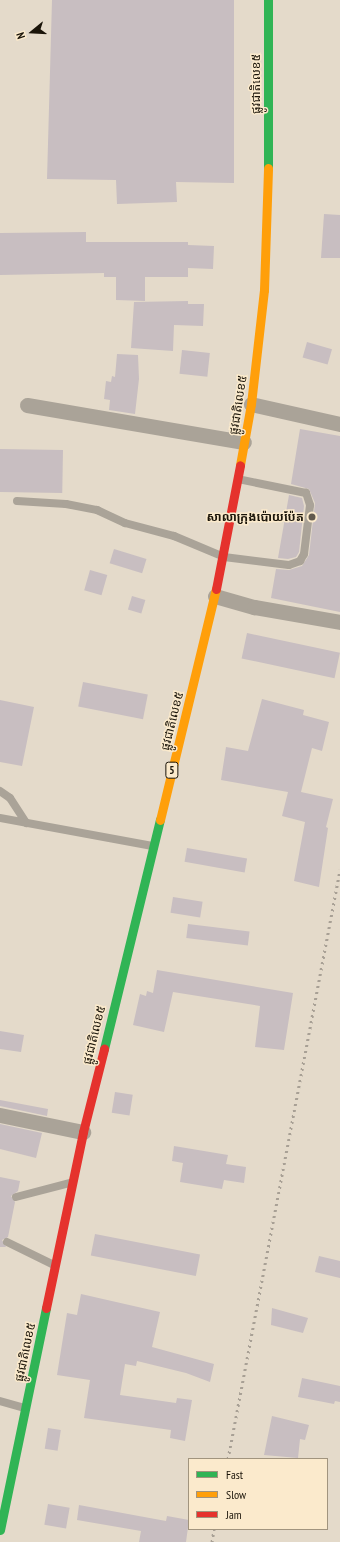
<!DOCTYPE html>
<meta charset="utf-8">
<style>
body{margin:0}
#map{position:relative;width:340px;height:1542px;overflow:hidden;background:#e4daca;font-family:"PT Sans Narrow","Noto Sans Khmer",sans-serif}
div>[style]{position:absolute}
.building>*{inset:0;background:#c8bec1;transform-origin:0 0}
.lane>*{height:8px;margin:-4px;padding:0 4px;transform-origin:4px;border-radius:4px;background:#aaa398}
.street>*{height:15px;margin:-7.5px;padding:0 7.5px;transform-origin:7.5px;border-radius:7.5px;background:#aaa398}
.fast>*{height:9px;margin:-4.5px;padding:0 4.5px;transform-origin:4.5px;border-radius:4.5px;background:#30b455}
.slow>*{height:9px;margin:-4.5px;padding:0 4.5px;transform-origin:4.5px;border-radius:4.5px;background:#ff9f0a}
.jam>*{height:9px;margin:-4.5px;padding:0 4.5px;transform-origin:4.5px;border-radius:4.5px;background:#e5322d}
.rail>*{height:3px;margin-top:-1.5px;transform-origin:0;background:repeating-linear-gradient(90deg,#a8a095 0 2px,transparent 0 6px)}
.dots>*{width:11px;height:11px;translate:-50% -50%;box-sizing:border-box;border:2px solid #fbeacc;border-radius:50%}
span{translate:-50% -50%;white-space:nowrap;text-align:center;line-height:1.15;-webkit-text-stroke:3px #fbeacc;paint-order:stroke}
.shield-label span{padding:1px 3px;background:#fbeacc;border:1px solid;border-radius:3px;-webkit-text-stroke-width:0}
.shield-label{font-size:11px;color:#1a1409;font-weight:700}
.street-label{font-size:12px;color:#1a1409}
.poi-label{font-size:12px;color:#1a1409;font-weight:700}
.right{translate:-100% -50%;text-align:right}
.legend{position:absolute;left:188px;top:1458px;width:140px;height:72px;box-sizing:border-box;background:#fbeacc;border:1px solid #a1947e;margin:0;padding:5px 7px;list-style:none;font-size:12px;color:#1a1409}
.legend li{display:flex;align-items:center;gap:8px;height:20px}
.legend b{width:20px;border:1px solid #a1947e}
.north{position:absolute;left:12px;top:12px;width:40px;height:40px;-webkit-text-stroke:3px #fbeacc;paint-order:stroke;rotate:252deg;font-size:11px;font-weight:700;line-height:16px;text-align:center;color:#1a1409}
.north::after{content:'';display:block;margin:auto;width:14px;height:18px;background:#1a1409;clip-path:polygon(50% 0,100% 100%,50% 72%,0 100%)}
</style>
<div id="map">
<div class="building">
<div style="clip-path:polygon(52px 0,234px 0,234px 183px,176px 182px,177px 202px,117px 204px,116px 180px,47px 179px)"></div>
<div style="clip-path:polygon(324px 214px,340px 215px,340px 258px,321px 258px)"></div>
<div style="clip-path:polygon(86px 232px,86px 242px,188px 242px,188px 245px,214px 246px,213px 269px,188px 268px,188px 277px,145px 277px,145px 301px,116px 300px,116px 277px,104px 277px,104px 273px,0 275px,0 233px)"></div>
<div style="clip-path:polygon(188px 301px,188px 304px,204px 304px,203px 326px,174px 325px,173px 351px,131px 348px,134px 302px)"></div>
<div style="left:307px;top:342px;width:26px;height:16px;rotate:16deg"></div>
<div style="left:182px;top:350px;width:28px;height:24px;rotate:6deg"></div>
<div style="clip-path:polygon(117px 354px,138px 355px,139px 379px,135px 414px,109px 410px,110px 400px,104px 399px,106px 381px,111px 382px,112px 376px,115px 377px)"></div>
<div style="clip-path:polygon(300px 429px,340px 436px,340px 612px,271px 598px,276px 569px,289px 570px,302px 566px,309px 555px,315px 503px,309px 489px,291px 484px)"></div>
<div style="left:0;top:449px;width:63px;height:43px;rotate:1deg"></div>
<div style="clip-path:polygon(289px 495px,302px 498px,304px 506px,299px 552px,296px 557px,288px 559px,278px 558px)"></div>
<div style="left:114px;top:549px;width:34px;height:15px;rotate:17deg"></div>
<div style="left:90px;top:570px;width:18px;height:21px;rotate:16deg"></div>
<div style="left:132px;top:596px;width:14px;height:14px;rotate:17deg"></div>
<div style="left:247px;top:633px;width:95px;height:26px;rotate:12deg"></div>
<div style="left:83px;top:682px;width:66px;height:25px;rotate:11deg"></div>
<div style="clip-path:polygon(262px 699px,304px 710px,303px 715px,329px 722px,322px 751px,312px 748px,301px 792px,333px 799px,326px 827px,328px 828px,319px 887px,294px 881px,305px 822px,282px 816px,288px 792px,221px 780px,226px 747px,248px 751px)"></div>
<div style="clip-path:polygon(0 700px,34px 707px,22px 766px,0 762px)"></div>
<div style="left:187px;top:848px;width:61px;height:14px;rotate:10deg"></div>
<div style="left:173px;top:897px;width:30px;height:16px;rotate:9deg"></div>
<div style="left:188px;top:924px;width:62px;height:14px;rotate:7deg"></div>
<div style="clip-path:polygon(157px 970px,293px 993px,284px 1050px,255px 1047px,260px 1006px,173px 992px,164px 1032px,133px 1025px,140px 994px,146px 996px,147px 991px,153px 993px)"></div>
<div style="clip-path:polygon(0 1031px,24px 1035px,21px 1052px,0 1049px)"></div>
<div style="left:115px;top:1092px;width:18px;height:21px;rotate:9deg"></div>
<div style="clip-path:polygon(0 1100px,48px 1109px,47px 1116px,0 1106px)"></div>
<div style="clip-path:polygon(0 1124px,42px 1133px,36px 1158px,0 1149px)"></div>
<div style="clip-path:polygon(174px 1146px,228px 1155px,226px 1164px,246px 1167px,244px 1183px,224px 1180px,222px 1189px,180px 1182px,183px 1163px,172px 1161px)"></div>
<div style="clip-path:polygon(0 1177px,20px 1181px,18px 1191px,11px 1196px,15px 1202px,8px 1237px,2px 1240px,6px 1247px,0 1247px)"></div>
<div style="left:95px;top:1234px;width:107px;height:22px;rotate:11deg"></div>
<div style="clip-path:polygon(319px 1256px,340px 1261px,340px 1278px,315px 1272px)"></div>
<div style="clip-path:polygon(81px 1294px,160px 1312px,152px 1347px,214px 1364px,210px 1382px,186px 1373px,137px 1361px,136px 1366px,125px 1364px,120px 1395px,176px 1403px,177px 1398px,192px 1400px,185px 1441px,170px 1438px,171px 1430px,84px 1418px,90px 1380px,57px 1375px,67px 1313px,77px 1315px)"></div>
<div style="clip-path:polygon(272px 1308px,308px 1318px,303px 1333px,271px 1325px)"></div>
<div style="clip-path:polygon(302px 1378px,340px 1386px,340px 1402px,335px 1401px,334px 1404px,298px 1397px)"></div>
<div style="clip-path:polygon(272px 1416px,309px 1425px,305px 1440px,300px 1439px,298px 1458px,264px 1455px)"></div>
<div style="left:48px;top:1428px;width:13px;height:21px;rotate:9deg"></div>
<div style="left:48px;top:1504px;width:22px;height:21px;rotate:10deg"></div>
<div style="clip-path:polygon(79px 1505px,166px 1521px,167px 1516px,189px 1520px,186px 1542px,139px 1542px,141px 1531px,77px 1520px)"></div>
</div>
<div class="lane">
<div style="left:17px;top:501px;width:49px;rotate:3.5deg"></div>
<div style="left:66px;top:504px;width:32px;rotate:11deg"></div>
<div style="left:97px;top:510px;width:31px;rotate:25deg"></div>
<div style="left:125px;top:523px;width:51px;rotate:14.9deg"></div>
<div style="left:174px;top:536px;width:54px;rotate:22.8deg"></div>
<div style="left:224px;top:557px;width:65px;rotate:7deg"></div>
<div style="left:289px;top:565px;width:12px;rotate:-20deg"></div>
<div style="left:300px;top:561px;width:8px;rotate:-60deg"></div>
<div style="left:304px;top:554px;width:49px;rotate:-83deg"></div>
<div style="left:310px;top:505px;width:13px;rotate:-108deg"></div>
<div style="left:306px;top:493px;width:69px;rotate:-168.4deg"></div>
<div style="left:0;top:791px;width:12px;rotate:35deg"></div>
<div style="left:10px;top:798px;width:30px;rotate:57deg"></div>
<div style="left:0;top:818px;width:155px;rotate:10.4deg"></div>
<div style="left:16px;top:1197px;width:56px;rotate:-14.5deg"></div>
<div style="left:7px;top:1242px;width:52px;rotate:26.1deg"></div>
<div style="left:0;top:1401px;width:26px;rotate:16deg"></div>
</div>
<div class="street">
<div style="left:251px;top:404px;width:91px;rotate:12.7deg"></div>
<div style="left:27px;top:405px;width:220px;rotate:9.7deg"></div>
<div style="left:215px;top:596px;width:41px;rotate:15.8deg"></div>
<div style="left:254px;top:607px;width:87px;rotate:9.9deg"></div>
<div style="left:0;top:1115px;width:85px;rotate:11.6deg"></div>
</div>
<div class="fast">
<div style="left:268px;top:0;width:168px;rotate:90deg"></div>
<div style="left:104px;top:1049px;width:236px;rotate:-76.3deg"></div>
<div style="left:0;top:1530px;width:227px;rotate:-78.3deg"></div>
</div>
<div class="slow">
<div style="left:240px;top:465px;width:62px;rotate:-79.8deg"></div>
<div style="left:251px;top:404px;width:115px;rotate:-83.5deg"></div>
<div style="left:264px;top:290px;width:122px;rotate:-88.1deg"></div>
<div style="left:160px;top:820px;width:238px;rotate:-76.4deg"></div>
</div>
<div class="jam">
<div style="left:216px;top:589px;width:126px;rotate:-79deg"></div>
<div style="left:46px;top:1308px;width:180px;rotate:-78.1deg"></div>
<div style="left:83px;top:1132px;width:86px;rotate:-75.8deg"></div>
</div>
<div class="rail">
<div style="left:228px;top:1459px;width:600px;rotate:-79.23deg"></div>
<div style="left:212px;top:1542px;width:13px;rotate:-81deg"></div>
</div>
<div class="dots">
<div style="left:312px;top:517px;background:#61594d"></div>
</div>
<div class="shield-label">
<span style="left:172px;top:770px">5</span>
</div>
<div class="street-label">
<span style="left:256px;top:84px;rotate:-90deg">ផ្លូវជាតិលេខ៥</span>
<span style="left:238px;top:405px;rotate:-81deg">ផ្លូវជាតិលេខ៥</span>
<span style="left:172px;top:721px;rotate:-76deg">ផ្លូវជាតិលេខ៥</span>
<span style="left:94px;top:1035px;rotate:-76deg">ផ្លូវជាតិលេខ៥</span>
<span style="left:25px;top:1352px;rotate:-78deg">ផ្លូវជាតិលេខ៥</span>
</div>
<div class="poi-label">
<span class="right" style="left:304px;top:517px">សាលាក្រុងប៉ោយប៉ែត</span>
</div>
<ul class="legend">
<li><b style="height:5px;background:#30b455"></b>Fast</li>
<li><b style="height:5px;background:#ff9f0a"></b>Slow</li>
<li><b style="height:5px;background:#e5322d"></b>Jam</li>
</ul>
<div class="north">N</div>
</div>
